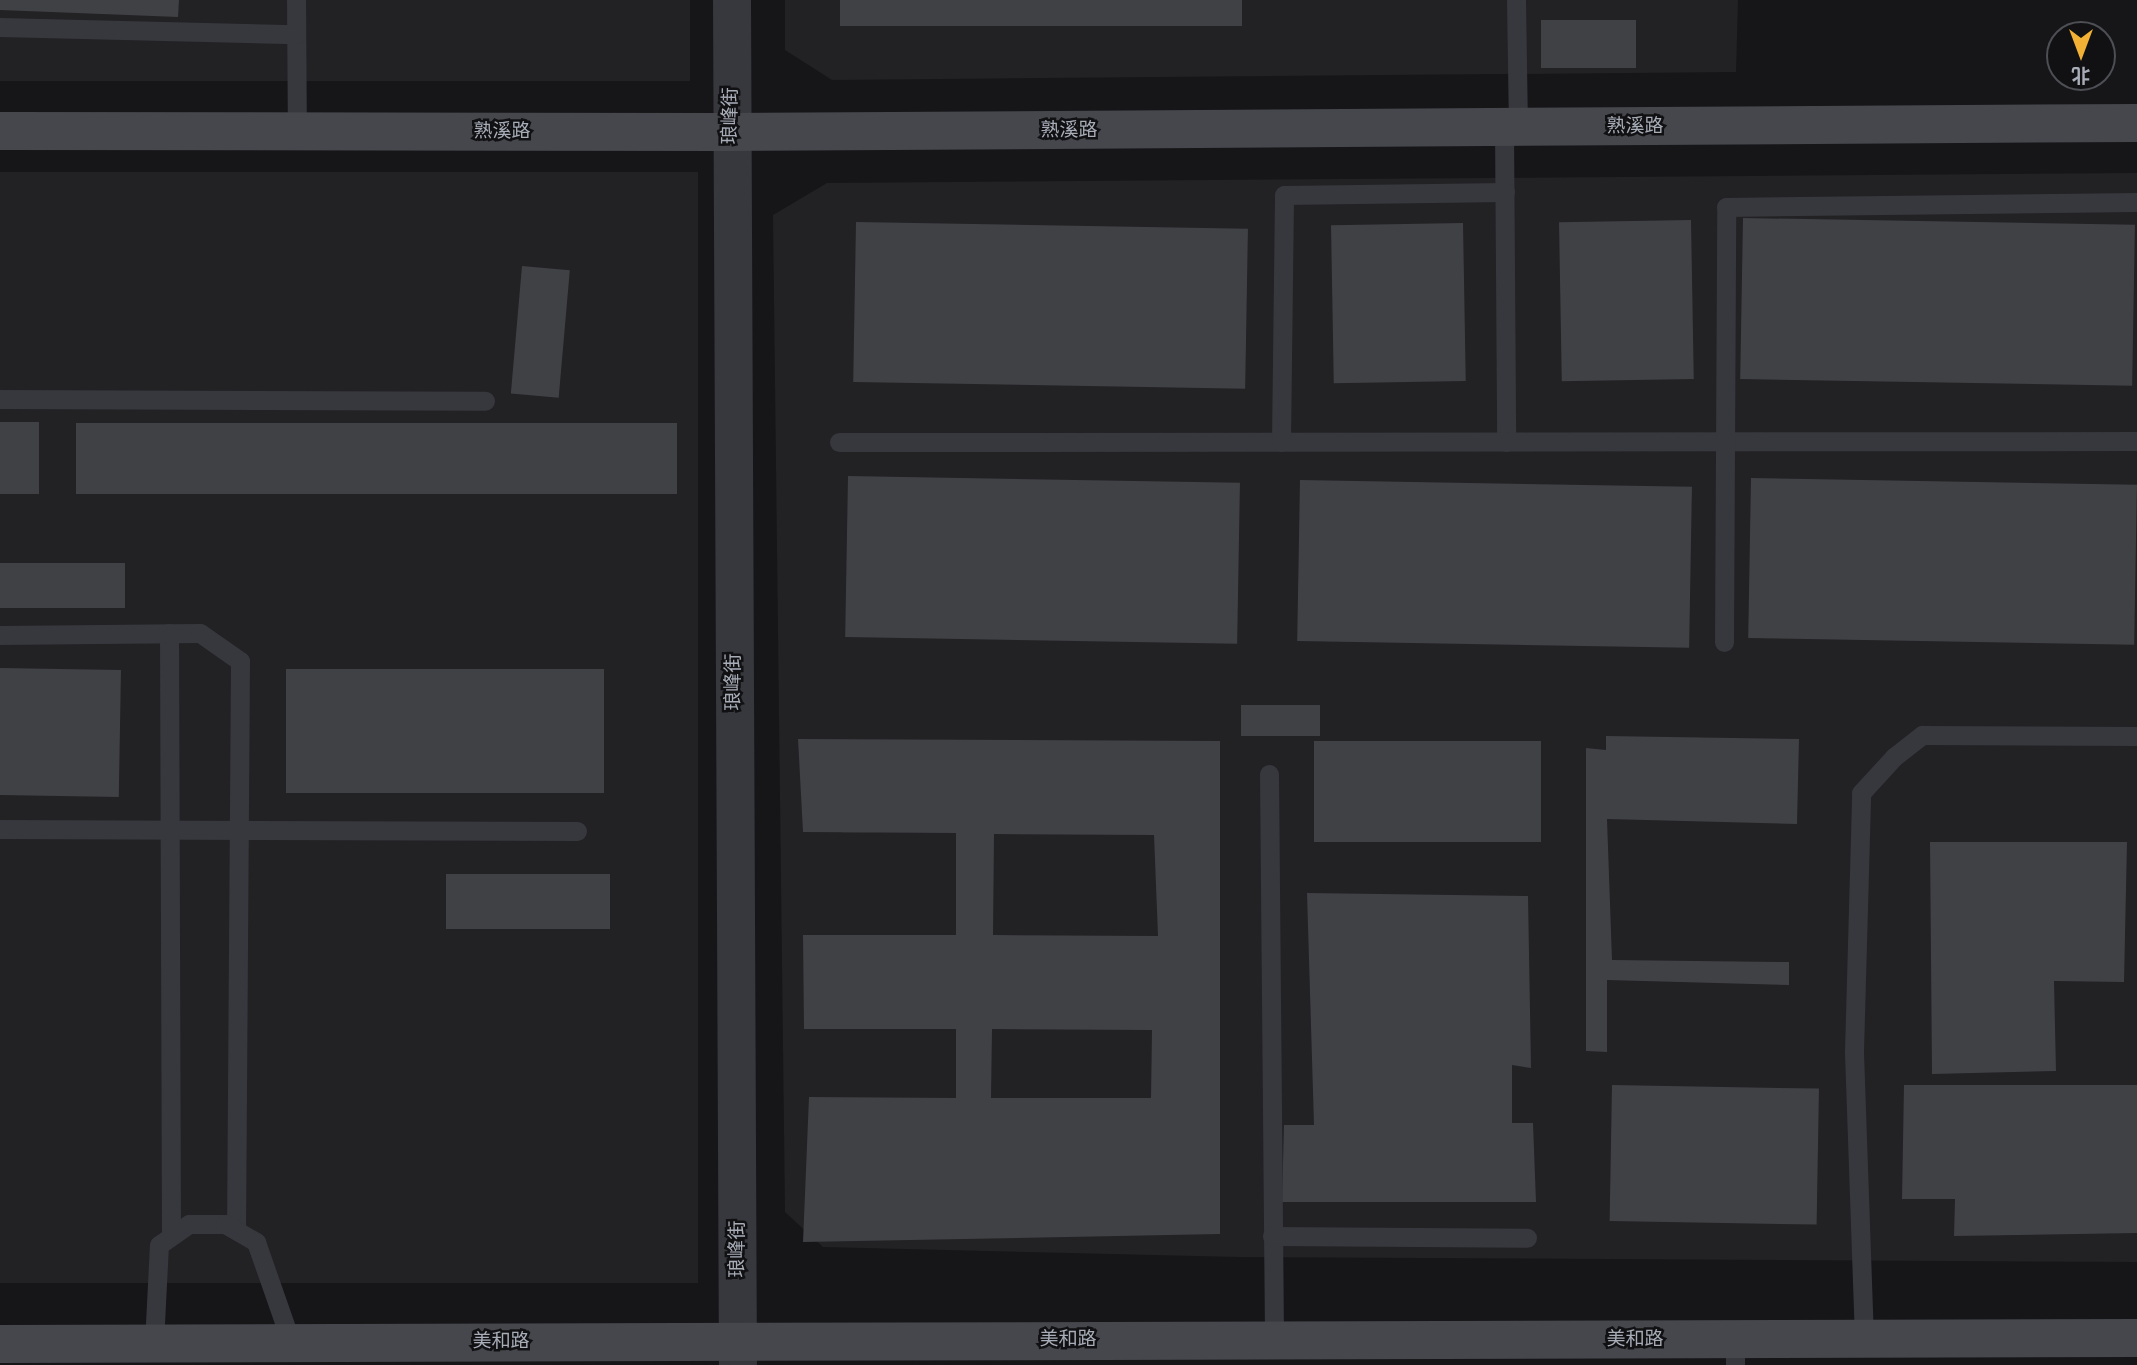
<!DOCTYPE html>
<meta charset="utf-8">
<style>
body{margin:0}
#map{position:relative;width:2137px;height:1365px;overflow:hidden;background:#161618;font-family:Montserrat,"Noto Sans SC",sans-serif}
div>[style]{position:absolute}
.built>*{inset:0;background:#222225;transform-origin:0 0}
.building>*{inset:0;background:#404145;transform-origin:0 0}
.lane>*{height:19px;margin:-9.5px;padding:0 9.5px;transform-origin:9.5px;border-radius:9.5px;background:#37383d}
.street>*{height:38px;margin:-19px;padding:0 19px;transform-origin:19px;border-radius:19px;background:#37383d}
.secondary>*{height:38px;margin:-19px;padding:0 19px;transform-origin:19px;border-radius:19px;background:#45474d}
span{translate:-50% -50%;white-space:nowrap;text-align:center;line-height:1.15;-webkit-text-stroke:5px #111113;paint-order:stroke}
.street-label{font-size:19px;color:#a8adb8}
.north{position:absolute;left:2046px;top:21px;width:70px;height:70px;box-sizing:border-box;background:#111113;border:2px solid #4d4f55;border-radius:50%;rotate:180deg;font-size:19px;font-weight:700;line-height:28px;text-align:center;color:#a8adb8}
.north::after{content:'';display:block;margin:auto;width:24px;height:32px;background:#f2b134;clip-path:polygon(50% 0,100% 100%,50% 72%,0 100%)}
</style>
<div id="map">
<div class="built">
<div style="left:0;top:0;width:690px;height:81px"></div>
<div style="clip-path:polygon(785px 0,1738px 0,1736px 72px,832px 80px,785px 50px)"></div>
<div style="left:698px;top:172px;width:1111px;height:698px;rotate:90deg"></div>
<div style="clip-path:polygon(2137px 173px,2137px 1262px,1239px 1257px,823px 1247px,785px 1212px,773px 215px,827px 183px)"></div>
</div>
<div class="building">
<div style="clip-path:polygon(0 0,179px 0,178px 17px,0 10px)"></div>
<div style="left:840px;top:0;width:402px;height:26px"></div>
<div style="left:1541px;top:20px;width:95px;height:48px"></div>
<div style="left:1743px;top:218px;width:392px;height:161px;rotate:1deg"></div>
<div style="left:1691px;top:220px;width:159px;height:132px;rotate:89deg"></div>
<div style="left:856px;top:222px;width:392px;height:160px;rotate:1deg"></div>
<div style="left:1463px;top:223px;width:158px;height:132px;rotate:89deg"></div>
<div style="left:522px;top:266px;width:48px;height:128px;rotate:5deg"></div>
<div style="left:0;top:422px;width:39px;height:72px"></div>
<div style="left:76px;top:423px;width:601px;height:71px"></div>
<div style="left:848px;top:476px;width:392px;height:161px;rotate:1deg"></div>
<div style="left:1751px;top:478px;width:386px;height:160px;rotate:1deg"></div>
<div style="left:1300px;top:480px;width:392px;height:161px;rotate:1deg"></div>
<div style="left:0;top:563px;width:125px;height:45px"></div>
<div style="left:0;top:668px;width:121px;height:127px;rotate:1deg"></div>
<div style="left:604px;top:669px;width:124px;height:318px;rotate:90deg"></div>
<div style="left:1241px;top:705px;width:79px;height:31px"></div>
<div style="clip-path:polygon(1606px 736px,1799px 739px,1797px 824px,1607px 819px,1612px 960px,1789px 962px,1789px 985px,1607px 980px,1607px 1052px,1586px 1051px,1586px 748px,1606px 750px)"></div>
<div style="clip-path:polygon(evenodd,798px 739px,1220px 741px,1220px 1234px,803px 1242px,809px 1097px,956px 1098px,956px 1029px,804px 1029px,803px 935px,956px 935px,956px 833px,803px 832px,798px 739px,994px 834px,1154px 835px,1158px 936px,993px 935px,994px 834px,798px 739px,992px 1029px,1152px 1030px,1151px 1098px,991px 1098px,992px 1029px)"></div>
<div style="left:1314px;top:741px;width:227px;height:101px"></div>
<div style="clip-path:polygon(1930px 842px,2127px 842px,2124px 982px,2054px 981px,2056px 1071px,1932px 1074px)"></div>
<div style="left:610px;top:874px;width:55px;height:164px;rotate:90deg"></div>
<div style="clip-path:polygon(1307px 893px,1528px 896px,1531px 1068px,1512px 1065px,1512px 1123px,1533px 1123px,1536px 1202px,1282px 1202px,1284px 1125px,1314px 1125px)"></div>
<div style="left:1612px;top:1085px;width:207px;height:136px;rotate:1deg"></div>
<div style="clip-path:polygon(1904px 1085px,2137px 1085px,2137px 1233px,1954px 1236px,1955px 1199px,1902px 1199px)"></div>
</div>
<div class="lane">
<div style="left:296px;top:0;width:131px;rotate:89.6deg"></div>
<div style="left:1516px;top:0;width:127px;rotate:89.1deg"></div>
<div style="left:0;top:27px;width:296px;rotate:1.4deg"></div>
<div style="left:1504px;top:127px;width:315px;rotate:89.6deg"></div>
<div style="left:0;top:399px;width:485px;rotate:0.2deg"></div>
<div style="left:839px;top:442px;width:1298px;rotate:-0.04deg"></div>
<div style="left:1281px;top:442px;width:247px;rotate:-89.3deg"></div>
<div style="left:1284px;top:195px;width:221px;rotate:-0.8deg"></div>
<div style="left:169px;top:633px;width:603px;rotate:89.81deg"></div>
<div style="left:0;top:635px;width:200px;rotate:-0.6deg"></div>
<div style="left:200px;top:633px;width:49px;rotate:35deg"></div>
<div style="left:240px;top:661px;width:569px;rotate:90.4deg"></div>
<div style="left:1724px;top:642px;width:435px;rotate:-89.7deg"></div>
<div style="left:1726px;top:207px;width:411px;rotate:-0.7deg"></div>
<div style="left:1269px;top:774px;width:565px;rotate:89.49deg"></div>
<div style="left:0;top:829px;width:577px;rotate:0.2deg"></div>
<div style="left:1272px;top:1236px;width:255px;rotate:0.4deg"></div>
<div style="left:1864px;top:1339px;width:288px;rotate:-92deg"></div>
<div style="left:1854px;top:1051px;width:258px;rotate:-88.4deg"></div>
<div style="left:1861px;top:793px;width:49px;rotate:-47.5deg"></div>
<div style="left:1894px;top:757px;width:36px;rotate:-38deg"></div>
<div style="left:1922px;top:735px;width:215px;rotate:0.3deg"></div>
<div style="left:154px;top:1343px;width:98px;rotate:-87.1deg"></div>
<div style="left:159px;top:1245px;width:37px;rotate:-35deg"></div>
<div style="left:189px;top:1224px;width:36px"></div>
<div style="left:225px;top:1224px;width:36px;rotate:30deg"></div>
<div style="left:256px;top:1242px;width:106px;rotate:70.7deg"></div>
<div style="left:1735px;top:1365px;width:26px;rotate:-90deg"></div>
</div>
<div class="street">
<div style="left:732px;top:0;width:1365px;rotate:89.75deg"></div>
</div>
<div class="secondary">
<div style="left:0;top:131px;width:729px;rotate:0.08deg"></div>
<div style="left:729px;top:132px;width:1408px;rotate:-0.37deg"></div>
<div style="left:0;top:1344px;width:2137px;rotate:-0.16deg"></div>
</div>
<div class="street-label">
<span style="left:730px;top:116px;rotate:-89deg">琅峰街</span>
<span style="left:1635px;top:126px">熟溪路</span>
<span style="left:1069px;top:130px">熟溪路</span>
<span style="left:502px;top:131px">熟溪路</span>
<span style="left:733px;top:682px;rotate:-90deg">琅峰街</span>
<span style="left:737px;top:1249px;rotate:-90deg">琅峰街</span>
<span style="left:1068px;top:1339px">美和路</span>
<span style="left:1635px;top:1339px">美和路</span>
<span style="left:501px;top:1341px">美和路</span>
</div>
<div class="north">北</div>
</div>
